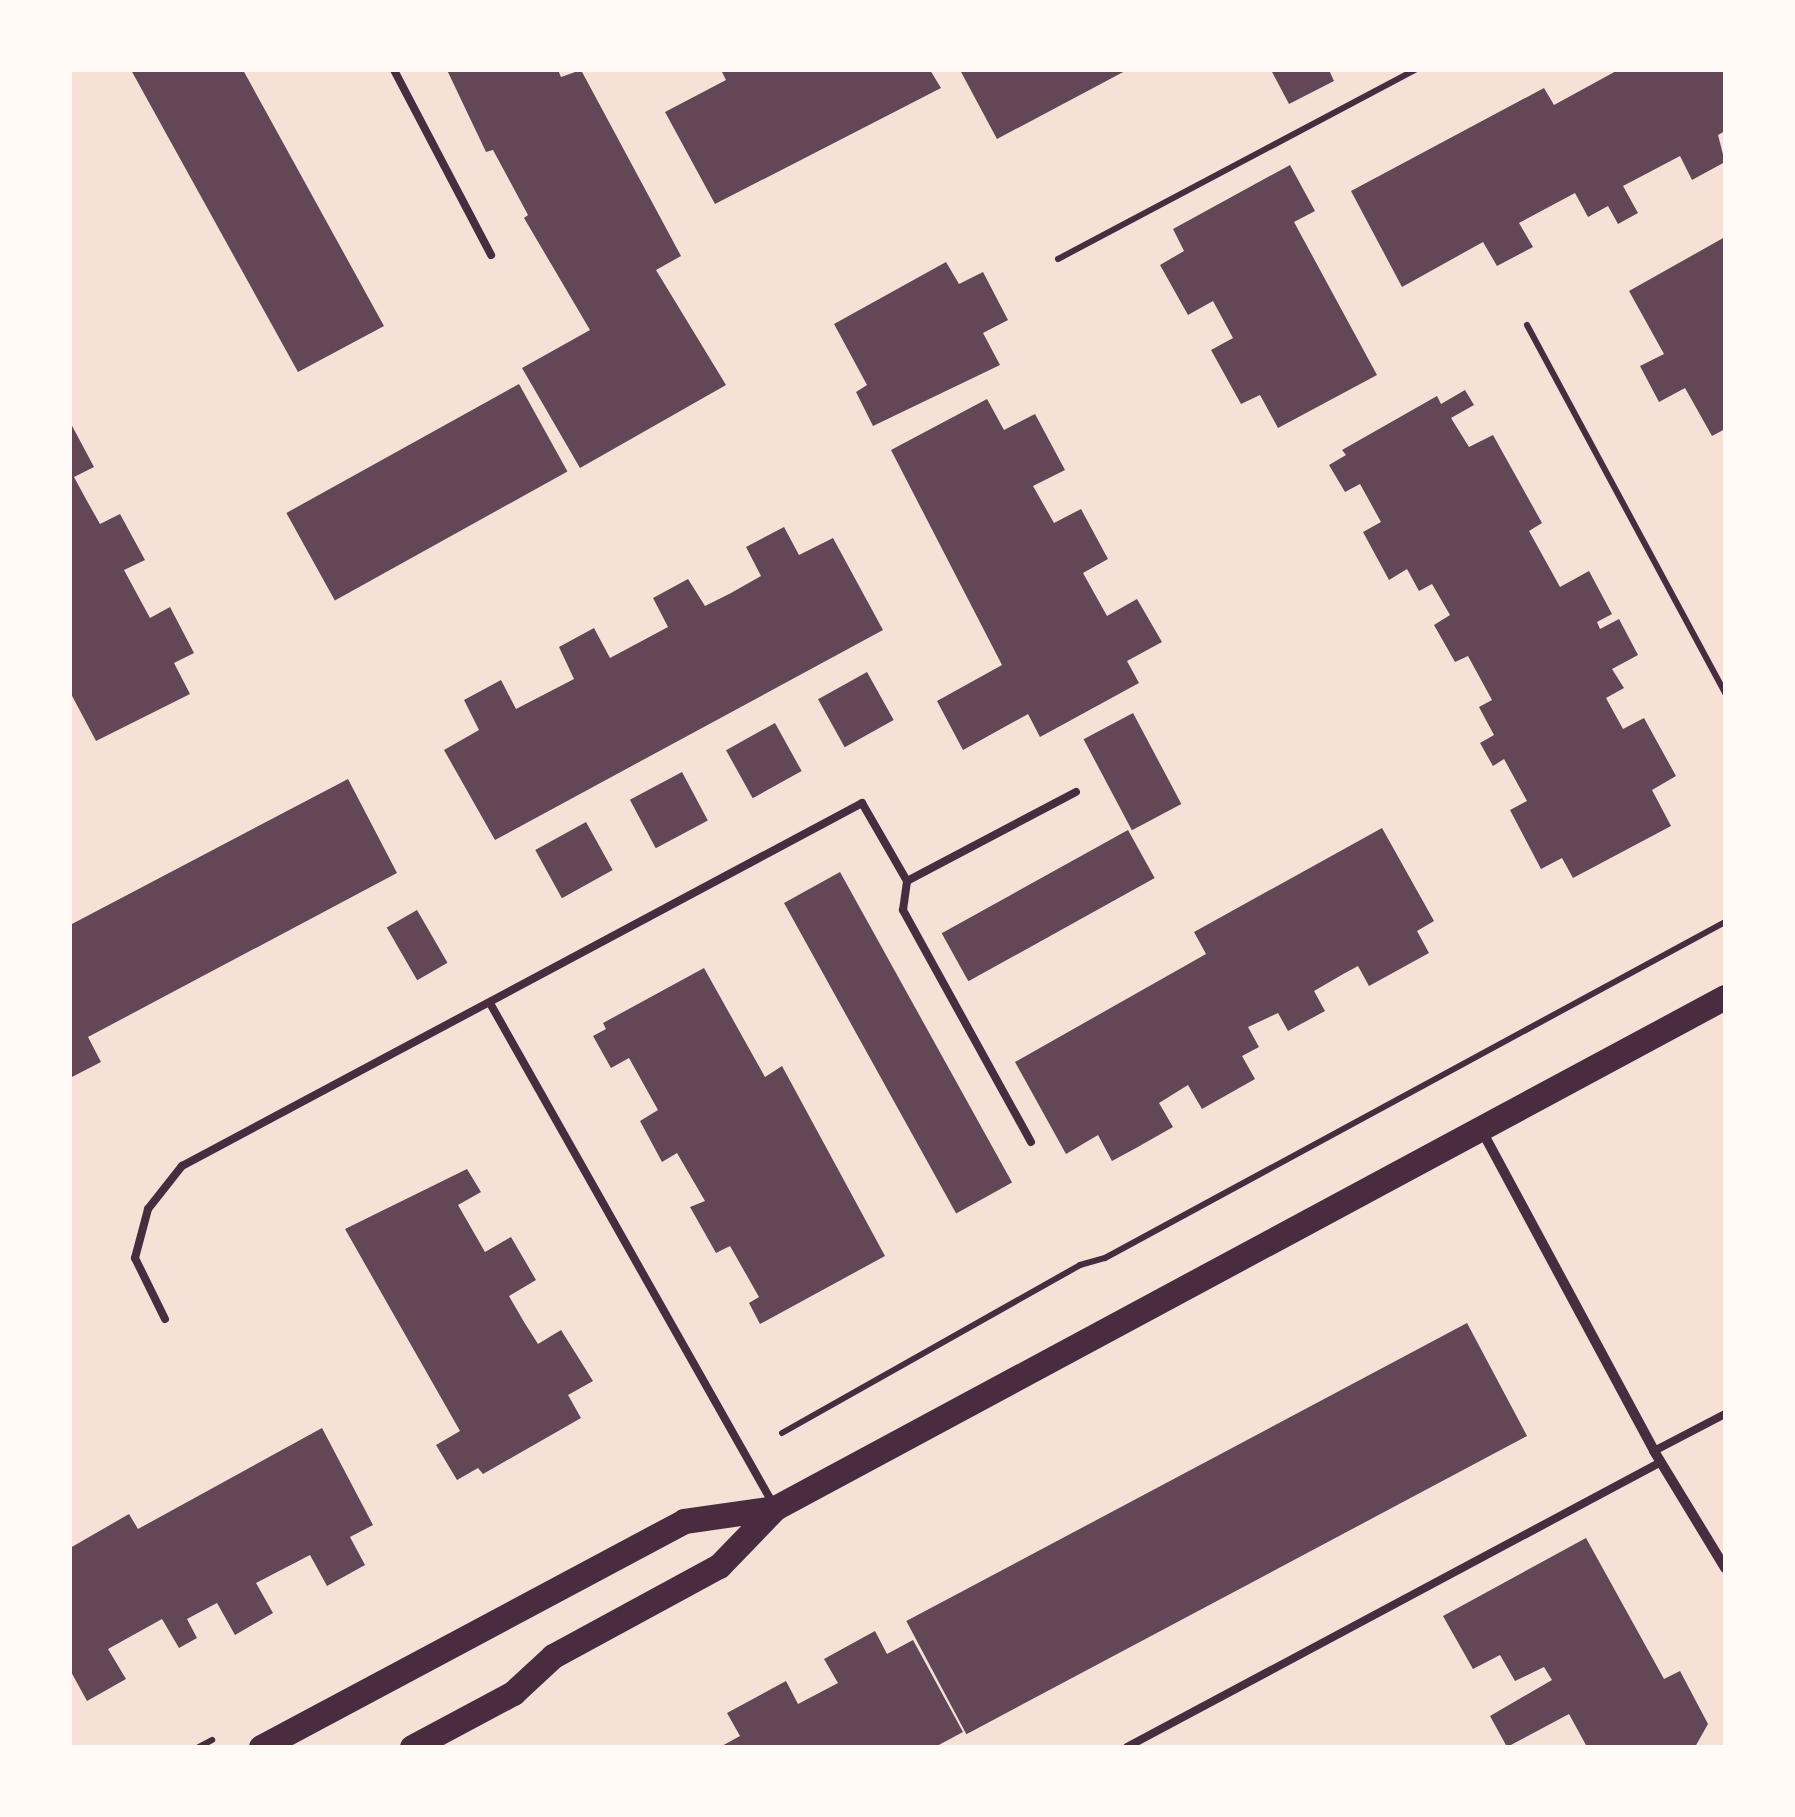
<!DOCTYPE html>
<style>
body{margin:0}
#map{position:relative;width:1795px;height:1817px;overflow:hidden;background:#f7e1d7;font-family:"Roboto Serif",serif}
div>[style]{position:absolute}
.building>*{inset:0;background:#644757;transform-origin:0 0}
.path>*{height:6px;margin:-3px;padding:0 3px;transform-origin:3px;border-radius:3px;background:#4a2c40}
.service>*{height:8px;margin:-4px;padding:0 4px;transform-origin:4px;border-radius:4px;background:#4a2c40}
.minor>*{height:10px;margin:-5px;padding:0 5px;transform-origin:5px;border-radius:5px;background:#4a2c40}
.primary>*{height:25px;margin:-12.5px;padding:0 12.5px;transform-origin:12.5px;border-radius:12.5px;background:#4a2c40}
span{translate:-50% -50%;white-space:nowrap;text-align:center;line-height:1.15;-webkit-text-stroke:9px #fffaf5;paint-order:stroke}
.frame{position:absolute;inset:0;border:72px solid #fffaf5;pointer-events:none}
</style>
<div id="map">
<div class="building">
<div style="clip-path:polygon(131px 70px,243px 70px,384px 326px,298px 372px)"></div>
<div style="clip-path:polygon(447px 70px,558px 70px,561px 77px,581px 70px,681px 256px,656px 270px,726px 385px,580px 468px,522px 368px,590px 330px,524px 218px,528px 215px,493px 150px,486px 152px)"></div>
<div style="clip-path:polygon(721px 70px,930px 70px,941px 88px,715px 204px,665px 112px,726px 80px)"></div>
<div style="clip-path:polygon(960px 70px,1127px 70px,997px 139px)"></div>
<div style="clip-path:polygon(1271px 70px,1329px 70px,1334px 81px,1289px 104px)"></div>
<div style="clip-path:polygon(1618px 70px,1725px 70px,1725px 131px,1718px 135px,1725px 162px,1692px 180px,1680px 156px,1623px 186px,1638px 213px,1618px 224px,1608px 206px,1588px 217px,1575px 193px,1519px 223px,1533px 247px,1497px 266px,1483px 242px,1402px 287px,1351px 191px,1544px 88px,1554px 105px)"></div>
<div style="clip-path:polygon(1290px 165px,1315px 211px,1294px 222px,1377px 375px,1278px 428px,1260px 395px,1241px 404px,1211px 350px,1233px 338px,1213px 301px,1188px 315px,1160px 265px,1184px 251px,1173px 229px)"></div>
<div style="clip-path:polygon(1725px 237px,1725px 429px,1712px 436px,1685px 388px,1659px 402px,1640px 366px,1664px 354px,1629px 291px)"></div>
<div style="clip-path:polygon(946px 262px,959px 284px,983px 272px,1008px 320px,983px 333px,1000px 365px,873px 426px,856px 392px,867px 385px,834px 324px)"></div>
<div style="left:519px;top:384px;width:100px;height:266px;rotate:61deg"></div>
<div style="clip-path:polygon(1465px 390px,1474px 405px,1451px 418px,1469px 447px,1493px 435px,1542px 523px,1529px 531px,1560px 587px,1589px 571px,1612px 614px,1597px 622px,1600px 629px,1619px 619px,1638px 655px,1612px 669px,1624px 688px,1606px 698px,1623px 729px,1644px 718px,1676px 776px,1652px 790px,1671px 826px,1573px 878px,1562px 858px,1541px 869px,1510px 810px,1527px 801px,1504px 759px,1493px 766px,1480px 743px,1494px 735px,1479px 707px,1492px 700px,1468px 656px,1455px 662px,1434px 625px,1450px 615px,1432px 584px,1419px 591px,1407px 569px,1389px 580px,1363px 532px,1381px 522px,1360px 484px,1345px 492px,1329px 465px,1346px 455px,1342px 450px,1437px 396px,1441px 404px)"></div>
<div style="clip-path:polygon(987px 399px,1004px 430px,1035px 414px,1065px 470px,1033px 486px,1054px 523px,1081px 509px,1108px 559px,1083px 573px,1107px 616px,1137px 599px,1162px 642px,1127px 661px,1139px 683px,1040px 737px,1028px 714px,963px 750px,937px 701px,1002px 665px,891px 450px)"></div>
<div style="clip-path:polygon(70px 422px,94px 467px,74px 477px,87px 501px,100px 524px,120px 514px,145px 560px,124px 570px,150px 618px,170px 607px,194px 653px,174px 663px,190px 694px,96px 741px,70px 692px)"></div>
<div style="clip-path:polygon(784px 527px,799px 555px,833px 538px,883px 630px,495px 840px,444px 750px,479px 730px,464px 700px,501px 680px,516px 709px,574px 679px,559px 647px,594px 628px,610px 658px,668px 627px,653px 598px,688px 579px,705px 606px,731px 593px,761px 576px,746px 547px)"></div>
<div style="left:867px;top:672px;width:55px;height:56px;rotate:61deg"></div>
<div style="left:1133px;top:713px;width:103px;height:56px;rotate:62deg"></div>
<div style="left:775px;top:723px;width:55px;height:56px;rotate:61deg"></div>
<div style="left:682px;top:772px;width:55px;height:59px;rotate:62deg"></div>
<div style="clip-path:polygon(348px 779px,397px 873px,88px 1037px,101px 1062px,70px 1078px,70px 925px)"></div>
<div style="left:586px;top:822px;width:55px;height:58px;rotate:61deg"></div>
<div style="clip-path:polygon(1382px 828px,1434px 921px,1417px 931px,1429px 953px,1369px 986px,1358px 966px,1345px 973px,1314px 991px,1325px 1011px,1288px 1031px,1278px 1013px,1248px 1027px,1259px 1047px,1242px 1056px,1255px 1079px,1202px 1109px,1188px 1085px,1159px 1103px,1173px 1127px,1136px 1148px,1112px 1161px,1098px 1135px,1066px 1154px,1015px 1062px,1206px 954px,1194px 932px)"></div>
<div style="left:1128px;top:830px;width:55px;height:213px;rotate:61deg"></div>
<div style="left:840px;top:872px;width:355px;height:64px;rotate:61deg"></div>
<div style="left:417px;top:910px;width:61px;height:35px;rotate:60deg"></div>
<div style="clip-path:polygon(704px 968px,765px 1077px,782px 1066px,885px 1256px,760px 1324px,749px 1303px,759px 1297px,730px 1246px,716px 1253px,690px 1207px,705px 1201px,677px 1153px,662px 1162px,640px 1121px,658px 1110px,629px 1058px,611px 1068px,593px 1036px,606px 1029px,603px 1023px)"></div>
<div style="clip-path:polygon(467px 1169px,481px 1192px,458px 1205px,485px 1252px,511px 1237px,536px 1280px,509px 1296px,524px 1322px,538px 1344px,561px 1330px,593px 1381px,568px 1395px,581px 1418px,483px 1474px,478px 1468px,457px 1480px,436px 1445px,460px 1431px,345px 1229px)"></div>
<div style="left:1467px;top:1323px;width:128px;height:635px;rotate:62deg"></div>
<div style="clip-path:polygon(322px 1428px,373px 1525px,350px 1537px,365px 1565px,327px 1586px,310px 1555px,256px 1583px,273px 1613px,235px 1635px,217px 1603px,187px 1619px,197px 1638px,179px 1648px,162px 1619px,108px 1649px,126px 1679px,87px 1701px,70px 1670px,70px 1548px,129px 1514px,138px 1529px)"></div>
<div style="clip-path:polygon(1586px 1538px,1664px 1679px,1680px 1671px,1708px 1724px,1695px 1747px,1587px 1747px,1569px 1714px,1507px 1747px,1490px 1716px,1552px 1680px,1544px 1667px,1515px 1681px,1500px 1655px,1473px 1669px,1443px 1616px)"></div>
<div style="clip-path:polygon(875px 1631px,887px 1654px,913px 1640px,963px 1732px,935px 1747px,720px 1747px,740px 1736px,727px 1713px,786px 1681px,798px 1704px,838px 1683px,824px 1659px)"></div>
</div>
<div class="path">
<div style="left:1058px;top:259px;width:404px;rotate:-27.9deg"></div>
<div style="left:1527px;top:325px;width:418px;rotate:61.7deg"></div>
<div style="left:782px;top:1433px;width:342px;rotate:-29.4deg"></div>
<div style="left:1080px;top:1265px;width:26px;rotate:-16deg"></div>
<div style="left:1105px;top:1258px;width:705px;rotate:-28.45deg"></div>
<div style="left:199px;top:1747px;width:15px;rotate:-28deg"></div>
</div>
<div class="service">
<div style="left:394px;top:70px;width:209px;rotate:62.3deg"></div>
<div style="left:491px;top:1005px;width:571px;rotate:60.52deg"></div>
<div style="left:1031px;top:1142px;width:265px;rotate:-118.9deg"></div>
<div style="left:903px;top:910px;width:29px;rotate:-82deg"></div>
<div style="left:907px;top:881px;width:191px;rotate:-27.8deg"></div>
<div style="left:165px;top:1319px;width:68px;rotate:-116.2deg"></div>
<div style="left:135px;top:1258px;width:51px;rotate:-75.1deg"></div>
<div style="left:148px;top:1209px;width:55px;rotate:-51.7deg"></div>
<div style="left:182px;top:1166px;width:771px;rotate:-28.09deg"></div>
<div style="left:862px;top:803px;width:90px;rotate:60deg"></div>
<div style="left:1654px;top:1451px;width:80px;rotate:-27.5deg"></div>
<div style="left:1127px;top:1747px;width:605px;rotate:-28.09deg"></div>
</div>
<div class="minor">
<div style="left:1482px;top:1131px;width:363px;rotate:61.7deg"></div>
<div style="left:1654px;top:1451px;width:137px;rotate:58.7deg"></div>
</div>
<div class="primary">
<div style="left:261px;top:1747px;width:480px;rotate:-28.1deg"></div>
<div style="left:684px;top:1521px;width:92px;rotate:-8.1deg"></div>
<div style="left:412px;top:1747px;width:115px;rotate:-28.1deg"></div>
<div style="left:513px;top:1693px;width:54px;rotate:-42.8deg"></div>
<div style="left:553px;top:1656px;width:189px;rotate:-28.5deg"></div>
<div style="left:719px;top:1566px;width:81px;rotate:-46deg"></div>
<div style="left:775px;top:1508px;width:1079px;rotate:-28.28deg"></div>
</div>
<div class="frame"></div>
</div>
